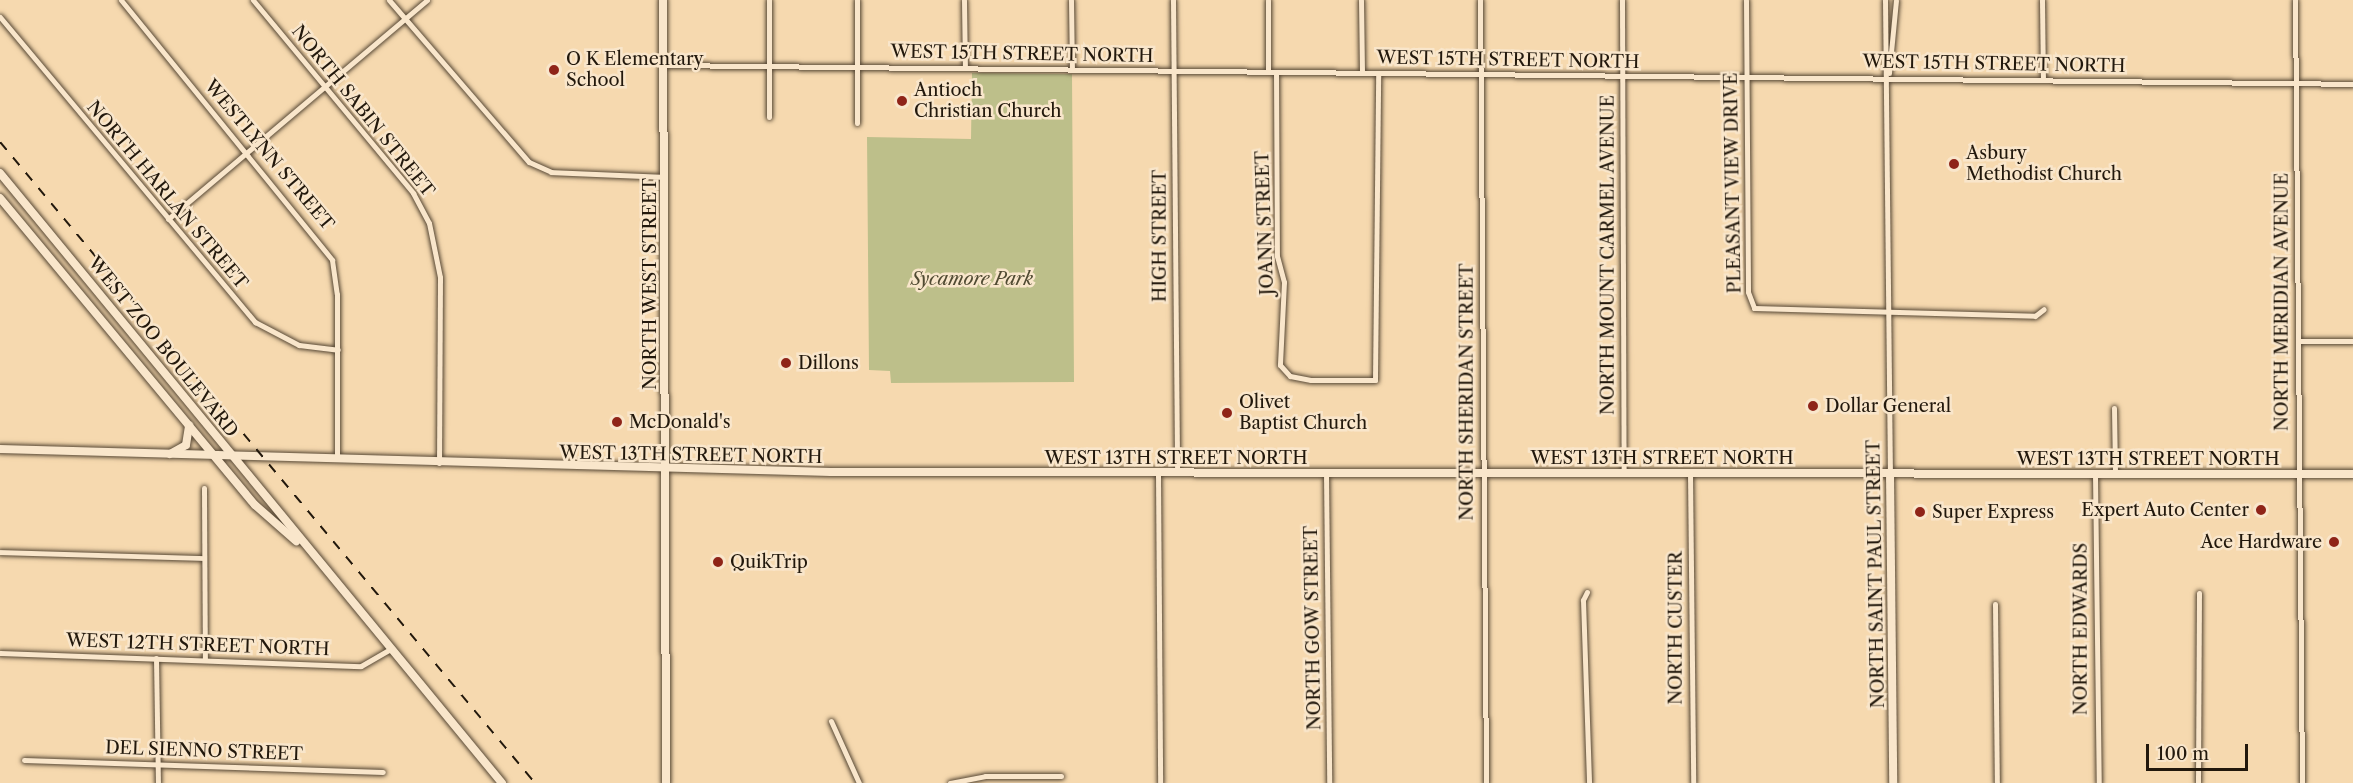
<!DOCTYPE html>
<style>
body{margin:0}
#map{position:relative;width:2353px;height:783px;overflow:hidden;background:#f6d9af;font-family:"Libre Caslon Text",serif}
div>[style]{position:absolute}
.green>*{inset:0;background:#bdbf8a}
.roads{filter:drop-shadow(0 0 2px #574835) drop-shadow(0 0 2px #574835)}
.street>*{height:5px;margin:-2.5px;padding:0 2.5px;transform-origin:2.5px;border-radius:2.5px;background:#f9e6cb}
.secondary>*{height:8px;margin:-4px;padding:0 4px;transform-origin:4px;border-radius:4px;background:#f9e6cb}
.rail>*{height:2px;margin-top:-1px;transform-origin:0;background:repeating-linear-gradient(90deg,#22180c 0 10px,transparent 0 20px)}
.dots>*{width:16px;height:16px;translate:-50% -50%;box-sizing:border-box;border:3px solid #f9e6cb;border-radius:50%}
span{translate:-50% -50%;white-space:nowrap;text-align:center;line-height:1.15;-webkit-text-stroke:5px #f9e6cb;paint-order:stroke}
.street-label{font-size:18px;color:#22180c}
.poi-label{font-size:18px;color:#22180c}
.left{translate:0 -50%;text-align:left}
.right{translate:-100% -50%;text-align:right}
.park-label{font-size:18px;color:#504a32;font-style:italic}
.scale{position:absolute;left:2146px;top:744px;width:102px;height:27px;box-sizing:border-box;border:3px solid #22180c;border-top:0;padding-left:8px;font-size:18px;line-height:21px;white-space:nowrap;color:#22180c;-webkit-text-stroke:4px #f9e6cb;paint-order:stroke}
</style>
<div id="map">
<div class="green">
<div style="clip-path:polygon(972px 73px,1072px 74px,1074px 382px,891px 383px,890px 371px,869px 370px,867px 137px,971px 139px)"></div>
</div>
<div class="roads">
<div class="street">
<div style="left:121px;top:0;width:335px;rotate:50.9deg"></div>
<div style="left:332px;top:260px;width:34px;rotate:82deg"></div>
<div style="left:337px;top:294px;width:165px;rotate:90deg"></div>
<div style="left:253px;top:0;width:251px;rotate:50.3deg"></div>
<div style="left:413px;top:193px;width:34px;rotate:62deg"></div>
<div style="left:429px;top:223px;width:55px;rotate:78.5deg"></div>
<div style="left:440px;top:277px;width:186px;rotate:90.3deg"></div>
<div style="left:389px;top:0;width:214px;rotate:49.2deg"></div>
<div style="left:529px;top:162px;width:24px;rotate:24deg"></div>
<div style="left:551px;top:172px;width:113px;rotate:2.5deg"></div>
<div style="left:769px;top:0;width:117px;rotate:90deg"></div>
<div style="left:857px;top:0;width:123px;rotate:90deg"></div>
<div style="left:964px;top:0;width:68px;rotate:89.2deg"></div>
<div style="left:1071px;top:0;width:69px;rotate:89.2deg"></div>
<div style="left:1173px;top:0;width:473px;rotate:89.5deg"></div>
<div style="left:1268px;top:0;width:72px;rotate:90deg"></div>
<div style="left:1361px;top:0;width:73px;rotate:89.2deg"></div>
<div style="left:1480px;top:0;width:783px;rotate:89.56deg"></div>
<div style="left:1622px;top:0;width:473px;rotate:89.8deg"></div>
<div style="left:1746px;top:0;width:292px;rotate:89.6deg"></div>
<div style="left:1748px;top:292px;width:17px;rotate:69deg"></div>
<div style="left:1754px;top:308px;width:281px;rotate:1.6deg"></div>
<div style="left:2035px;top:316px;width:11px;rotate:-38deg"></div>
<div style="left:1885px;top:0;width:473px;rotate:89.4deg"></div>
<div style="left:2042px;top:0;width:79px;rotate:89.3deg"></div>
<div style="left:2295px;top:0;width:783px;rotate:89.49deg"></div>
<div style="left:0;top:17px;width:398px;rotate:50.1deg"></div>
<div style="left:255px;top:322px;width:50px;rotate:27.6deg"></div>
<div style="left:299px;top:345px;width:39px;rotate:7deg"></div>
<div style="left:664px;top:65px;width:1689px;rotate:0.64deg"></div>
<div style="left:1276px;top:72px;width:184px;rotate:89.7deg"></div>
<div style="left:1277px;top:256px;width:27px;rotate:75deg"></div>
<div style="left:1284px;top:282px;width:83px;rotate:92.8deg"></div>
<div style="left:1280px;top:365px;width:15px;rotate:48deg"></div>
<div style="left:1290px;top:376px;width:21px;rotate:11deg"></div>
<div style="left:1311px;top:380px;width:64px"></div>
<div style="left:1375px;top:380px;width:307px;rotate:-89.4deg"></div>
<div style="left:1889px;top:73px;width:73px;rotate:-84.5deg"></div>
<div style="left:168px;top:219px;width:339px;rotate:-40.2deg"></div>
<div style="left:2298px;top:341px;width:55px"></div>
<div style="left:2114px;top:408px;width:66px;rotate:89.1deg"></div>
<div style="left:1158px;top:473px;width:310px;rotate:89.6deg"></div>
<div style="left:1326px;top:473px;width:310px;rotate:89.4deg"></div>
<div style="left:1690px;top:473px;width:310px;rotate:89.4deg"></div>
<div style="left:2095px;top:474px;width:309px;rotate:89.3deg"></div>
<div style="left:204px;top:488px;width:172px;rotate:89.7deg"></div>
<div style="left:0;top:552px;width:204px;rotate:1.7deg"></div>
<div style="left:1587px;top:592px;width:9px;rotate:117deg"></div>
<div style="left:1583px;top:600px;width:183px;rotate:88.1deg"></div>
<div style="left:1995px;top:604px;width:179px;rotate:89.4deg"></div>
<div style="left:0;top:653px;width:361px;rotate:2.1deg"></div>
<div style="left:361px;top:666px;width:34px;rotate:-30deg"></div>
<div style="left:156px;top:658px;width:125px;rotate:89.1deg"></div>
<div style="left:831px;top:721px;width:68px;rotate:65.7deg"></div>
<div style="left:24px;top:760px;width:359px;rotate:1.9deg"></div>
<div style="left:950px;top:783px;width:36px;rotate:-11deg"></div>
<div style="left:985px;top:776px;width:76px"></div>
<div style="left:2198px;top:783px;width:190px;rotate:-89.7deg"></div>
</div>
<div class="secondary">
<div style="left:663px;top:0;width:783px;rotate:89.78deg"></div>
<div style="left:0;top:173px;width:790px;rotate:50.55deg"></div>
<div style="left:0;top:198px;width:399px;rotate:50.3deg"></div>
<div style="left:255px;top:505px;width:55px;rotate:41.3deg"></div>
<div style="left:0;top:449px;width:831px;rotate:1.59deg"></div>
<div style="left:831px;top:472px;width:1522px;rotate:0.08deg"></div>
<div style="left:170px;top:454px;width:18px;rotate:-29deg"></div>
<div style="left:186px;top:445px;width:20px;rotate:-81deg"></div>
<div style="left:1890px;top:473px;width:310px;rotate:89.4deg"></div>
</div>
</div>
<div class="rail">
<div style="left:0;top:142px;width:835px;rotate:50.15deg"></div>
</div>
<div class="dots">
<div style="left:554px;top:70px;background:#8f2418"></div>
<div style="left:902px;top:101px;background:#8f2418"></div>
<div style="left:1954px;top:164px;background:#8f2418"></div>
<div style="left:786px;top:363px;background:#8f2418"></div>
<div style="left:1813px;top:406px;background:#8f2418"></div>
<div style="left:1227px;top:413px;background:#8f2418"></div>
<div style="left:617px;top:422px;background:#8f2418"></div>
<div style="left:2261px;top:510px;background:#8f2418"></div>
<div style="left:1920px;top:512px;background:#8f2418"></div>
<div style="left:2334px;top:542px;background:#8f2418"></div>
<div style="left:718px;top:562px;background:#8f2418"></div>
</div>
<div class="street-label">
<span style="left:1022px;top:54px;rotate:1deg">WEST 15TH STREET NORTH</span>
<span style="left:1508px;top:60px;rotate:1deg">WEST 15TH STREET NORTH</span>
<span style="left:1994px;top:64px;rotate:1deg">WEST 15TH STREET NORTH</span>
<span style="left:363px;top:111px;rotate:51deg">NORTH SABIN STREET</span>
<span style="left:269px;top:155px;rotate:50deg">WESTLYNN STREET</span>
<span style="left:1733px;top:183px;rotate:-91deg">PLEASANT VIEW DRIVE</span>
<span style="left:167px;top:195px;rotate:50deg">NORTH HARLAN STREET</span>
<span style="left:1265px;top:223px;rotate:-92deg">JOANN STREET</span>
<span style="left:1160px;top:236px;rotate:-90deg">HIGH STREET</span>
<span style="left:1608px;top:255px;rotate:-90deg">NORTH MOUNT CARMEL AVENUE</span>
<span style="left:650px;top:284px;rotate:-90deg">NORTH WEST STREET</span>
<span style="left:2282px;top:302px;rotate:-90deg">NORTH MERIDIAN AVENUE</span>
<span style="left:163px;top:347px;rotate:51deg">WEST ZOO BOULEVARD</span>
<span style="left:1467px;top:392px;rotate:-90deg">NORTH SHERIDAN STREET</span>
<span style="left:691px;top:455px;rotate:1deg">WEST 13TH STREET NORTH</span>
<span style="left:1176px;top:458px">WEST 13TH STREET NORTH</span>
<span style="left:1662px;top:458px">WEST 13TH STREET NORTH</span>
<span style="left:2148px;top:459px">WEST 13TH STREET NORTH</span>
<span style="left:1876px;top:574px;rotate:-91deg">NORTH SAINT PAUL STREET</span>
<span style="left:1313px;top:628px;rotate:-91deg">NORTH GOW STREET</span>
<span style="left:1676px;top:628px;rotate:-90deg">NORTH CUSTER</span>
<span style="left:2081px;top:629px;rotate:-90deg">NORTH EDWARDS</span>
<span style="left:198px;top:645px;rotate:2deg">WEST 12TH STREET NORTH</span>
<span style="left:204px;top:751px;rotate:2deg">DEL SIENNO STREET</span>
</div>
<div class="poi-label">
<span class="left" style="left:566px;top:70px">O K Elementary<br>School</span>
<span class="left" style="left:914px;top:101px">Antioch<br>Christian Church</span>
<span class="left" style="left:1966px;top:164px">Asbury<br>Methodist Church</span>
<span class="left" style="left:798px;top:363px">Dillons</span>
<span class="left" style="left:1239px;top:413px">Olivet<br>Baptist Church</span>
<span class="left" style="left:1825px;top:406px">Dollar General</span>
<span class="left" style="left:629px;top:422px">McDonald's</span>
<span class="right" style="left:2249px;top:510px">Expert Auto Center</span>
<span class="left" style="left:1932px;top:512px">Super Express</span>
<span class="right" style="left:2322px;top:542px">Ace Hardware</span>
<span class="left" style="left:730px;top:562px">QuikTrip</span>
</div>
<div class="park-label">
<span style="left:972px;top:279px">Sycamore Park</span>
</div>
<div class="scale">100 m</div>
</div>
